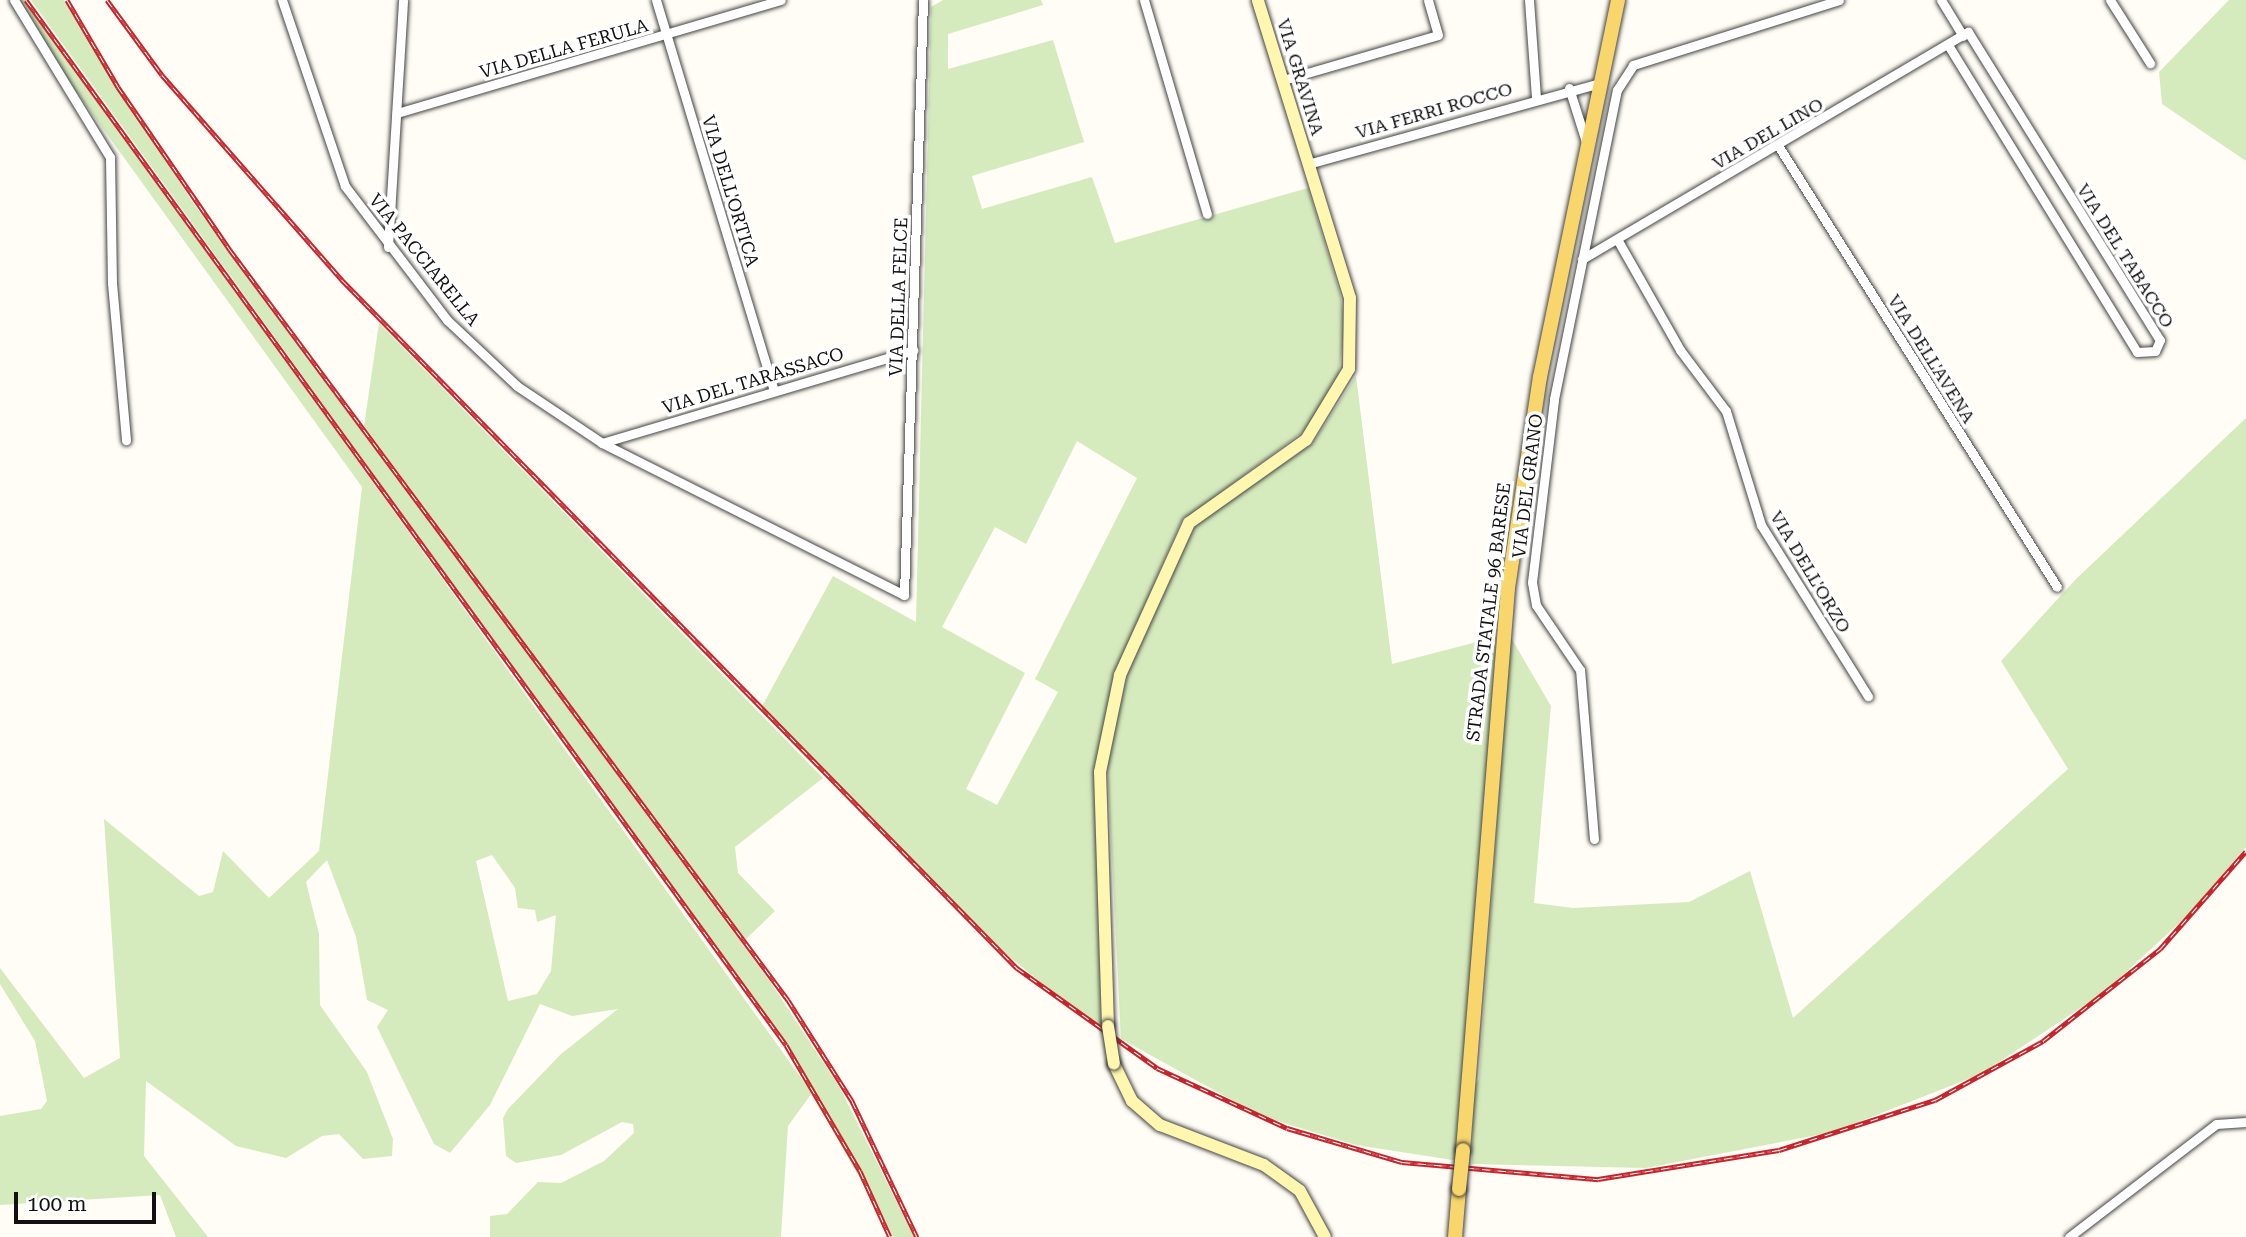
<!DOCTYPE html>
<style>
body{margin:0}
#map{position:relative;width:2246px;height:1237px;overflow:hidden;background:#fffdf5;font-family:"Roboto Serif",serif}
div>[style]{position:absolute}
.green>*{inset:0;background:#d5ebbd}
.roads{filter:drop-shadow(0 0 2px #444) drop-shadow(0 0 2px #444)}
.minor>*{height:9px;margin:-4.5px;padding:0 4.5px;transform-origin:4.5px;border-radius:4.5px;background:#fff}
.secondary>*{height:12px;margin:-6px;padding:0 6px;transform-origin:6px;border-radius:6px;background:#fff6b0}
.primary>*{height:14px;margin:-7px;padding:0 7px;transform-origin:7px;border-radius:7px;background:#f9d66b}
.rail>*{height:5px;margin-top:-2.5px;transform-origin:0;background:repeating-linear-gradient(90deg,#fff 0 8px,#c4262e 0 16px);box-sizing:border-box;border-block:2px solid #c4262e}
.bridges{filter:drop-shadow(0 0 2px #333) drop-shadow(0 0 2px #333)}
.secondary-bridge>*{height:12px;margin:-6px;padding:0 6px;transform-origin:6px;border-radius:6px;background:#fff6b0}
.primary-bridge>*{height:14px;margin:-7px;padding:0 7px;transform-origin:7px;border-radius:7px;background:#f9d66b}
span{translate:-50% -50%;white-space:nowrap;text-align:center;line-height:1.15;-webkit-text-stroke:7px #fff;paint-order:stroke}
.street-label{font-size:18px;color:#111}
.scale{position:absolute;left:14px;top:1192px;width:142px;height:32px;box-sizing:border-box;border:4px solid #111;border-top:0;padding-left:9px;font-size:21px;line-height:24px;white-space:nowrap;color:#111;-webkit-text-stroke:5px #fff;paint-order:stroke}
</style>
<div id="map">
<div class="green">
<div style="clip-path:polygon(evenodd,10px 0,26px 0,812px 1093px,788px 1126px,781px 1237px,490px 1237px,490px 1216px,507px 1214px,538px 1182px,561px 1183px,604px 1161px,634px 1133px,633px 1124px,622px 1122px,561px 1155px,516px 1163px,506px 1156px,503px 1118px,508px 1109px,561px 1054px,618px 1009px,572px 1016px,540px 1004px,490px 1105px,450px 1153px,434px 1144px,377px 1027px,388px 1010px,367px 1000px,356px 937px,327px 860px,306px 882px,319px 934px,320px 1005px,367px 1072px,393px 1139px,392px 1156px,363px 1159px,339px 1134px,322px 1136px,286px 1158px,236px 1146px,146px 1081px,144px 1156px,208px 1237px,176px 1237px,160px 1195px,0 1205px,0 1116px,41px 1109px,47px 1101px,35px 1041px,0 984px,0 968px,84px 1078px,120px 1058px,104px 819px,199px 896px,213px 892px,223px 851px,269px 898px,319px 851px,362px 487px,10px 0,492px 855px,515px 888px,518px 908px,535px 910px,537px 922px,556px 915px,551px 971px,537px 994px,508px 1001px,476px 861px,492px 855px)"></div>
<div style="clip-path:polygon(31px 0,64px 0,191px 200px,769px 980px,840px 1088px,914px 1237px,893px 1237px,779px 1035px)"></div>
<div style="clip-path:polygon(evenodd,943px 0,1041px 0,1043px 5px,948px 34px,948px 69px,1053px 40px,1084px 142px,972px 176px,982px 209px,1092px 177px,1115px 243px,1308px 188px,1340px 294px,1345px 325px,1338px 378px,1313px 424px,1181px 522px,1119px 664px,1095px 771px,1101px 1031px,979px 932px,761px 708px,833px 576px,916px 622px,931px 7px,943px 0,1077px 441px,1137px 478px,1035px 679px,1058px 692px,997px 805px,966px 789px,1025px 673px,942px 627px,995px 527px,1026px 544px,1077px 441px)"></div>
<div style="clip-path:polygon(2229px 0,2246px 0,2246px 161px,2162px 104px,2159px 72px)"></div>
<div style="clip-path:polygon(379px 323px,823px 778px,735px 847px,738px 873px,775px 911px,745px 940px,364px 426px)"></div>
<div style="clip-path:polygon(1356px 376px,1392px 664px,1496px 637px,1459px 1161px,1356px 1145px,1261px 1116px,1121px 1039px,1107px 760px,1129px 668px,1183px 543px,1200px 521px,1313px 443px)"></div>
<div style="clip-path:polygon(2246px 418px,2246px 847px,2188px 915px,2103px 993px,1981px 1074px,1833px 1132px,1646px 1168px,1472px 1164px,1473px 1090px,1479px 1079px,1510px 636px,1551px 706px,1534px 903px,1573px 908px,1689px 902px,1750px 871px,1793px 1018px,2068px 769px,2001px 661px,2076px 579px)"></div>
</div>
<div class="roads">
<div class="minor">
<div style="left:14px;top:0;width:184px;rotate:58.6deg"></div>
<div style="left:110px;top:157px;width:126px;rotate:89.1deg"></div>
<div style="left:112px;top:283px;width:158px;rotate:84.9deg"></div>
<div style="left:282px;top:0;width:196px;rotate:71.3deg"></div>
<div style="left:345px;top:186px;width:168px;rotate:52.7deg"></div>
<div style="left:447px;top:320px;width:96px;rotate:43.3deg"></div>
<div style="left:517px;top:386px;width:102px;rotate:33.8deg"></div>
<div style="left:602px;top:443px;width:338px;rotate:26.7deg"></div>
<div style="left:904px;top:595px;width:595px;rotate:-88.17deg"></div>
<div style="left:656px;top:0;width:407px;rotate:73.2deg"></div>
<div style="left:1144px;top:0;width:223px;rotate:73.6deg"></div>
<div style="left:1529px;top:0;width:97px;rotate:85.9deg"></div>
<div style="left:1941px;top:0;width:42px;rotate:58.6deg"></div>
<div style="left:2110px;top:0;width:75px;rotate:57.6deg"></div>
<div style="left:1283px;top:80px;width:161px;rotate:-16.2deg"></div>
<div style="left:1438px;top:35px;width:36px;rotate:-106deg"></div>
<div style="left:1569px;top:88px;width:57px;rotate:72.5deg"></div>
<div style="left:397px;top:113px;width:400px;rotate:-16.4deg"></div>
<div style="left:1779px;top:147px;width:520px;rotate:57.71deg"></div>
<div style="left:1308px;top:164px;width:303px;rotate:-15.5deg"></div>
<div style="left:1617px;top:239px;width:128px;rotate:60.4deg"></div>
<div style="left:1680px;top:350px;width:76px;rotate:53deg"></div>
<div style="left:1726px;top:411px;width:119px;rotate:72.9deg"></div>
<div style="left:1761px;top:525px;width:202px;rotate:58deg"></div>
<div style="left:388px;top:247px;width:247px;rotate:-86.5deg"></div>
<div style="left:1582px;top:259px;width:448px;rotate:-30.5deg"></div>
<div style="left:1968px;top:32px;width:363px;rotate:58.1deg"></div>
<div style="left:2160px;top:340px;width:12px;rotate:114deg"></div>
<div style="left:2155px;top:351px;width:18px;rotate:177deg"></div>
<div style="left:2137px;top:352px;width:361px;rotate:-121.6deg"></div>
<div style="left:602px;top:443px;width:325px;rotate:-16.6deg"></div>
<div style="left:1594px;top:839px;width:170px;rotate:-94.7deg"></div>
<div style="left:1580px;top:670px;width:78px;rotate:-124.1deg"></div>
<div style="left:1536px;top:605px;width:23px;rotate:-100deg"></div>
<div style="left:1532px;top:582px;width:184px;rotate:-83.1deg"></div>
<div style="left:1554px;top:399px;width:315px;rotate:-78.5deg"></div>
<div style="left:1617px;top:90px;width:30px;rotate:-57deg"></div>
<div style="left:1633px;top:65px;width:216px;rotate:-17.5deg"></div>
<div style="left:2069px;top:1237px;width:185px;rotate:-37.5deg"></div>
<div style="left:2216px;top:1124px;width:30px;rotate:-4deg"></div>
</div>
<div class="secondary">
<div style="left:1108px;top:1026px;width:254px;rotate:-91.8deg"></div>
<div style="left:1100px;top:772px;width:99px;rotate:-78.3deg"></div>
<div style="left:1120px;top:675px;width:167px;rotate:-65.6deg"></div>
<div style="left:1189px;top:523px;width:143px;rotate:-35.4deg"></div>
<div style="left:1306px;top:440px;width:83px;rotate:-58.8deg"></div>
<div style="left:1349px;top:369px;width:71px;rotate:-89.2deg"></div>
<div style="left:1350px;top:298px;width:312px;rotate:-107.2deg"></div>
<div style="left:1114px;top:1064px;width:41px;rotate:64.1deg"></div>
<div style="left:1132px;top:1101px;width:37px;rotate:41deg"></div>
<div style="left:1160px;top:1125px;width:111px;rotate:21deg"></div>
<div style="left:1264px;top:1165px;width:44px;rotate:35.8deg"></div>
<div style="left:1300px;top:1191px;width:52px;rotate:61.5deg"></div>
</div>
<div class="primary">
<div style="left:1463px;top:1150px;width:564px;rotate:-85.42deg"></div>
<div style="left:1508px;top:588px;width:213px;rotate:-81.4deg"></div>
<div style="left:1540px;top:377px;width:385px;rotate:-78.3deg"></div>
<div style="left:1455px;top:1237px;width:48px;rotate:-85.2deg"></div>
</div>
</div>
<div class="rail">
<div style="left:26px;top:0;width:1292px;rotate:53.97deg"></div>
<div style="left:786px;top:1045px;width:146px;rotate:59.6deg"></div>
<div style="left:860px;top:1171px;width:72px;rotate:65.6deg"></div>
<div style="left:67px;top:0;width:101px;rotate:59.6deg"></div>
<div style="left:118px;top:87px;width:198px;rotate:55.5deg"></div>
<div style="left:230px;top:250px;width:935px;rotate:53.35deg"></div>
<div style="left:788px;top:1000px;width:120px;rotate:57.6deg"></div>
<div style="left:852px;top:1101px;width:151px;rotate:64.5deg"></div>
<div style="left:107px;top:0;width:93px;rotate:53.7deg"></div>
<div style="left:162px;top:75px;width:273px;rotate:48.7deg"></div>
<div style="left:342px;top:280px;width:964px;rotate:45.55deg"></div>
<div style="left:1017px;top:968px;width:172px;rotate:35.5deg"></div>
<div style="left:1157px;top:1068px;width:143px;rotate:24.8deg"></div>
<div style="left:1287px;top:1128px;width:120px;rotate:16.5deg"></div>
<div style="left:1402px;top:1162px;width:197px;rotate:5deg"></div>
<div style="left:1598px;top:1179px;width:183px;rotate:-9.1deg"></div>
<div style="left:1779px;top:1150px;width:164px;rotate:-17.8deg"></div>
<div style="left:1935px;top:1100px;width:123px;rotate:-28.6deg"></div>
<div style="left:2043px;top:1041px;width:149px;rotate:-38.2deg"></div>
<div style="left:2160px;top:949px;width:130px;rotate:-48.7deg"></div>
</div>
<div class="bridges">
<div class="secondary-bridge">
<div style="left:1108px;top:1026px;width:38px;rotate:81deg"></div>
</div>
<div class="primary-bridge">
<div style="left:1459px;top:1189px;width:39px;rotate:-84deg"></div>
</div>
</div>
<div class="street-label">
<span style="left:564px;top:49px;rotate:-16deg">VIA DELLA FERULA</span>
<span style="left:1300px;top:77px;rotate:73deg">VIA GRAVINA</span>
<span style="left:1434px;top:111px;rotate:-16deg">VIA FERRI ROCCO</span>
<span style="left:1768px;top:134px;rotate:-30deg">VIA DEL LINO</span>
<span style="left:730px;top:191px;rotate:73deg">VIA DELL'ORTICA</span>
<span style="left:2125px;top:256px;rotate:58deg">VIA DEL TABACCO</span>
<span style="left:424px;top:260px;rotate:51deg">VIA PACCIARELLA</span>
<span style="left:899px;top:297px;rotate:-88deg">VIA DELLA FELCE</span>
<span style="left:1931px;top:359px;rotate:58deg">VIA DELL'AVENA</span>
<span style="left:753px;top:381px;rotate:-17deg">VIA DEL TARASSACO</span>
<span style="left:1528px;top:486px;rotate:-83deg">VIA DEL GRANO</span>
<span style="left:1810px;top:572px;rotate:59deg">VIA DELL'ORZO</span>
<span style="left:1489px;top:612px;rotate:-83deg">STRADA STATALE 96 BARESE</span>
</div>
<div class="scale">100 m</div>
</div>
